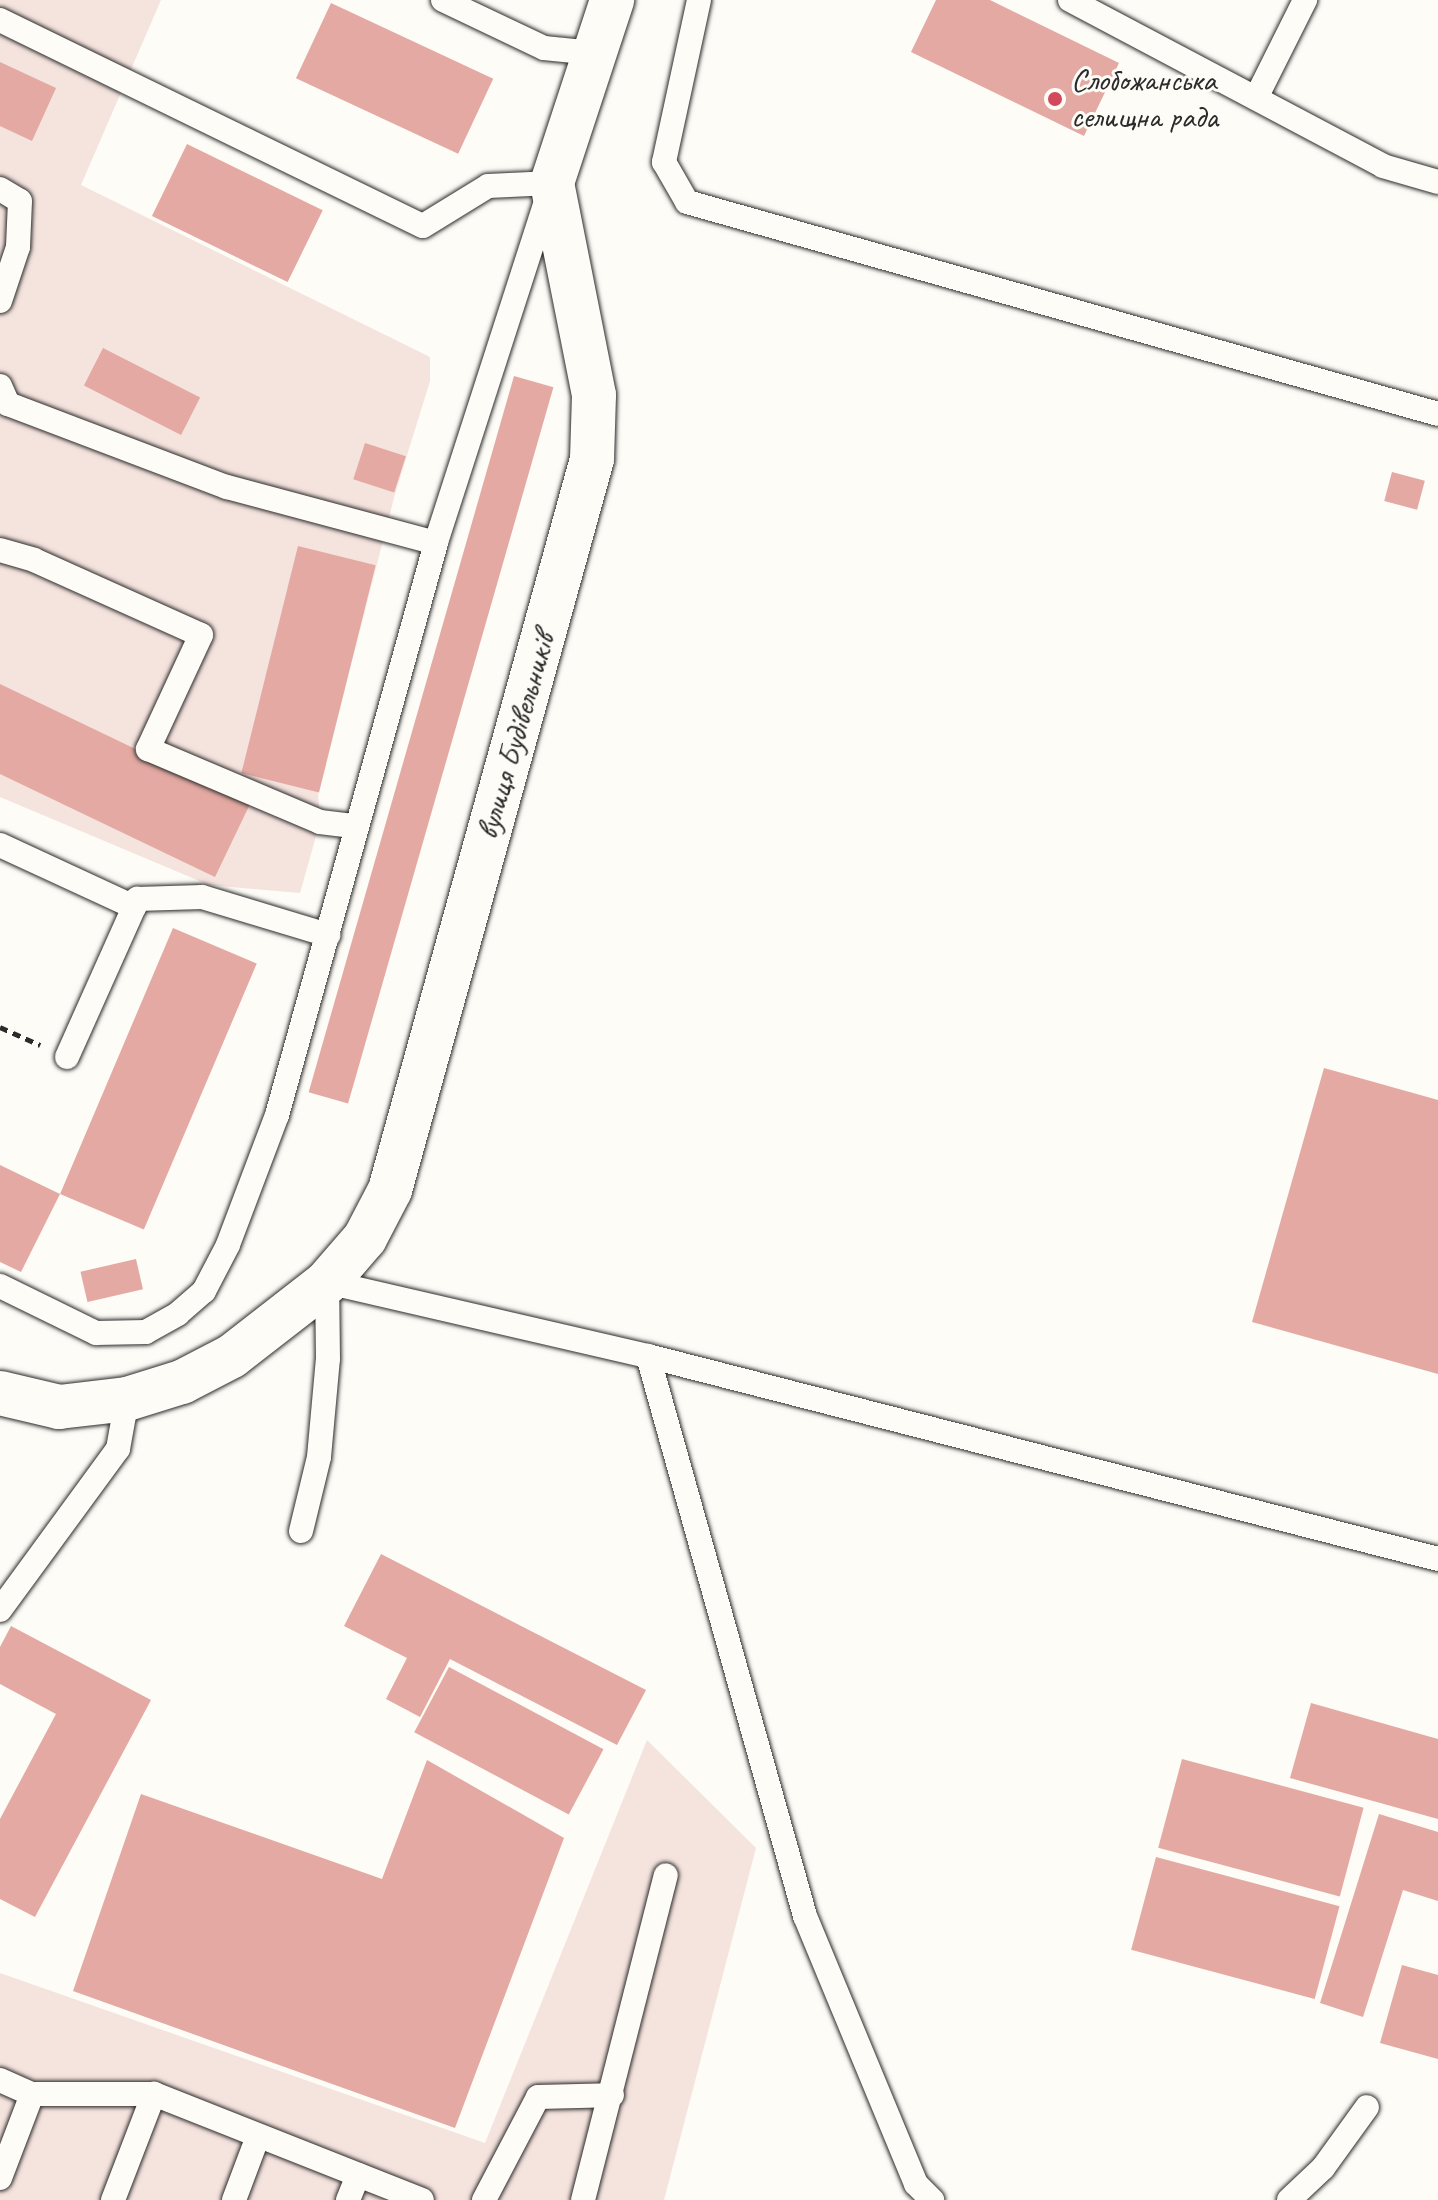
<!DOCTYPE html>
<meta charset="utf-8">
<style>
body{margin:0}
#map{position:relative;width:1438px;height:2200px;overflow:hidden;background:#fdfcf7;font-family:Caveat,sans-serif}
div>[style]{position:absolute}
.built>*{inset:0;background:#f5e3de}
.building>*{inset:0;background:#e3a9a2;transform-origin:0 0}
.path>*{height:5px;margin-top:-2.5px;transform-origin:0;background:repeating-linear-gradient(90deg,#2b2b2b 0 8px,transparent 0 14px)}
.roads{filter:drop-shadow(0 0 2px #2b2b2b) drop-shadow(0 0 2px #2b2b2b)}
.service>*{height:24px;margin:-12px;padding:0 12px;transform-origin:12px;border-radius:12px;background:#fdfcf7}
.minor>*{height:44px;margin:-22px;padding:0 22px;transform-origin:22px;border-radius:22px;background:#fdfcf7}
.dots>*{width:22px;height:22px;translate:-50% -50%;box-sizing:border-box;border:4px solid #fdfcf7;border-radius:50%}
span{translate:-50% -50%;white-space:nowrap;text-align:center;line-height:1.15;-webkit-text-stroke:6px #fdfcf7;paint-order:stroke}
.poi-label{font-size:32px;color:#2b2b2b}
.left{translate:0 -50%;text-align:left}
.street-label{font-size:32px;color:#2b2b2b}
</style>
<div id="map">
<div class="built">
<div style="clip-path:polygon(0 0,161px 0,81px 185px,430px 357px,430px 381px,395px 494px,318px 793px,320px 822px,300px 893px,209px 885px,0 797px)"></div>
<div style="clip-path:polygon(647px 1740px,756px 1848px,664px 2200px,0 2200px,0 1973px,485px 2143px)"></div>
</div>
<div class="building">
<div style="clip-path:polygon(936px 0,990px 0,1119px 63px,1084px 136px,911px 52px)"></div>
<div style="left:331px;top:3px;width:179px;height:83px;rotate:25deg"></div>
<div style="clip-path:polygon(0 62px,56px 88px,32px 141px,0 126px)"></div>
<div style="left:187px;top:144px;width:151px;height:80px;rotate:26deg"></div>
<div style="left:103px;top:348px;width:109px;height:42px;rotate:27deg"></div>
<div style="left:514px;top:376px;width:41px;height:745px;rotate:16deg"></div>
<div style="left:365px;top:443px;width:43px;height:38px;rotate:18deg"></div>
<div style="left:1392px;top:472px;width:34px;height:30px;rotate:15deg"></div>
<div style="left:298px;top:546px;width:80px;height:234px;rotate:14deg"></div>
<div style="clip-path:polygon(0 684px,250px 804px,215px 877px,0 774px)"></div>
<div style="left:173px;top:928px;width:91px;height:289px;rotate:23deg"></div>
<div style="clip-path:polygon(1324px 1068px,1438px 1100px,1438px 1374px,1252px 1322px)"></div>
<div style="clip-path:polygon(0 1165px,60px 1194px,21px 1272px,0 1262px)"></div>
<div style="left:136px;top:1259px;width:31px;height:57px;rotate:77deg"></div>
<div style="clip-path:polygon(381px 1554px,646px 1690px,617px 1745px,450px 1659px,420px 1717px,386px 1699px,407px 1658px,344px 1626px)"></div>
<div style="clip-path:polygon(11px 1626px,151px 1700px,35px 1917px,0 1899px,0 1819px,56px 1714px,0 1684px,0 1647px)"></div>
<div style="left:449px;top:1667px;width:175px;height:74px;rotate:28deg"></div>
<div style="clip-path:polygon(1311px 1703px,1438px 1739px,1438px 1819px,1290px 1778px)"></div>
<div style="left:1182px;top:1759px;width:188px;height:92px;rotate:15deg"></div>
<div style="clip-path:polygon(427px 1760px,564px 1838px,455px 2128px,73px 1991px,141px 1794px,382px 1879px)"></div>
<div style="clip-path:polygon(1379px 1814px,1438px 1832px,1438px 1901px,1403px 1890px,1363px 2017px,1320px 2003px)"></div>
<div style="left:1156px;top:1857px;width:190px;height:96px;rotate:15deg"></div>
<div style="clip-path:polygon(1402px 1965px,1438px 1975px,1438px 2059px,1380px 2043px)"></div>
</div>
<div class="path">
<div style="left:0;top:1027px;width:44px;rotate:24.2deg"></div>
</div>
<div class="roads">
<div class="service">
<div style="left:443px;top:0;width:112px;rotate:25.4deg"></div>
<div style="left:544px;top:48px;width:50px;rotate:5.7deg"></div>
<div style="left:699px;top:0;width:166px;rotate:102.2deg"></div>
<div style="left:664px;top:162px;width:46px;rotate:60.1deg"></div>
<div style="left:687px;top:202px;width:780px;rotate:15.76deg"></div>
<div style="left:1070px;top:0;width:354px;rotate:27.9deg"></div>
<div style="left:1383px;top:166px;width:57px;rotate:16.2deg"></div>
<div style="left:0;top:20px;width:470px;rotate:26deg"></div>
<div style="left:423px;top:226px;width:76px;rotate:-31.6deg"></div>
<div style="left:488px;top:186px;width:64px;rotate:-2.7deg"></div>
<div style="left:552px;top:183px;width:378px;rotate:107.9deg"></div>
<div style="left:436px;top:543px;width:594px;rotate:105.53deg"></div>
<div style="left:277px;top:1115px;width:139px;rotate:110.7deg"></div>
<div style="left:228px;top:1245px;width:52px;rotate:117.6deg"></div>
<div style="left:204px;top:1291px;width:35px;rotate:139deg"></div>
<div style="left:178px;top:1314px;width:37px;rotate:151deg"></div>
<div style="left:146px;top:1332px;width:50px;rotate:178.9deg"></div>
<div style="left:96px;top:1333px;width:107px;rotate:-153.9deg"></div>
<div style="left:1256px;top:98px;width:110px;rotate:-63.4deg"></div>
<div style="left:0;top:189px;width:23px;rotate:31deg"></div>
<div style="left:20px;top:201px;width:46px;rotate:92.5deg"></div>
<div style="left:18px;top:247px;width:57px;rotate:108.4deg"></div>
<div style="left:0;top:386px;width:20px;rotate:66deg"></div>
<div style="left:8px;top:404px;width:234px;rotate:20.8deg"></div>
<div style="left:227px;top:487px;width:216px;rotate:15deg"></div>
<div style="left:0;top:550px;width:35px;rotate:16deg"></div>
<div style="left:34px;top:560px;width:183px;rotate:24.2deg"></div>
<div style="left:201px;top:635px;width:126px;rotate:114.9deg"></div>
<div style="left:148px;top:749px;width:187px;rotate:23deg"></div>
<div style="left:320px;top:822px;width:35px;rotate:7deg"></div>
<div style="left:0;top:845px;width:148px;rotate:24.8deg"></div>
<div style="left:134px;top:907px;width:9px;rotate:-69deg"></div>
<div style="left:137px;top:899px;width:65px;rotate:-1.8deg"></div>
<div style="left:202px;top:897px;width:132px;rotate:16.8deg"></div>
<div style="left:67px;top:1057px;width:164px;rotate:-65.9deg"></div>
<div style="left:648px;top:1356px;width:582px;rotate:74.34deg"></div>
<div style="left:805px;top:1916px;width:290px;rotate:67.5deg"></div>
<div style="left:916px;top:2184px;width:23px;rotate:45deg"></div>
<div style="left:301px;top:1531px;width:76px;rotate:-76.3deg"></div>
<div style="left:319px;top:1457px;width:98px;rotate:-84.8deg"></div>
<div style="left:328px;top:1359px;width:77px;rotate:-90.7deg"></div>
<div style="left:327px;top:1282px;width:329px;rotate:13deg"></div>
<div style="left:648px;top:1356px;width:816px;rotate:14.41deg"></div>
<div style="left:0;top:1610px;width:200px;rotate:-53.8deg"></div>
<div style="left:118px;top:1449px;width:51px;rotate:-79.8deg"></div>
<div style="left:0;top:2080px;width:35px;rotate:24deg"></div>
<div style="left:32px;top:2094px;width:122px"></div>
<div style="left:154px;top:2094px;width:288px;rotate:21.6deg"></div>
<div style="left:0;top:2178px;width:90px;rotate:-69.1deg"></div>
<div style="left:113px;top:2200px;width:114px;rotate:-68.9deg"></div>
<div style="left:234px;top:2200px;width:68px;rotate:-69.4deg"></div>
<div style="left:348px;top:2200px;width:27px;rotate:-68deg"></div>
<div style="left:484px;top:2200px;width:116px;rotate:-62.3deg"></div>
<div style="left:538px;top:2097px;width:74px;rotate:-1.5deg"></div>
<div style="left:583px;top:2200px;width:335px;rotate:-75.7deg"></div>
<div style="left:1289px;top:2200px;width:47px;rotate:-43.3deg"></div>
<div style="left:1323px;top:2168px;width:75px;rotate:-54.2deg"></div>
</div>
<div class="minor">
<div style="left:0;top:1393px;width:61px;rotate:13.3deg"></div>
<div style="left:59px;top:1407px;width:68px;rotate:-6.7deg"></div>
<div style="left:127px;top:1399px;width:58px;rotate:-17.2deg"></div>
<div style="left:182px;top:1382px;width:56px;rotate:-27.5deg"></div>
<div style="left:232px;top:1356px;width:120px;rotate:-37.9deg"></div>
<div style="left:327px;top:1282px;width:58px;rotate:-49.2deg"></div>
<div style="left:365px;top:1238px;width:54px;rotate:-62.5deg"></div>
<div style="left:390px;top:1190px;width:758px;rotate:-74.55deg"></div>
<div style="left:592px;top:459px;width:64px;rotate:-88.2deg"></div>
<div style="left:594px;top:395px;width:216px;rotate:-101.2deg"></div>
<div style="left:552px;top:183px;width:193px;rotate:-71.8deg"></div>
</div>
</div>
<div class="dots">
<div style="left:1055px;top:99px;background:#d1495b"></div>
</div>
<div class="poi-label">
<span class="left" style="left:1071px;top:99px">Слобожанська<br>селищна рада</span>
</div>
<div class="street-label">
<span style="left:516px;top:736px;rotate:-74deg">вулиця Будівельників</span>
</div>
</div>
